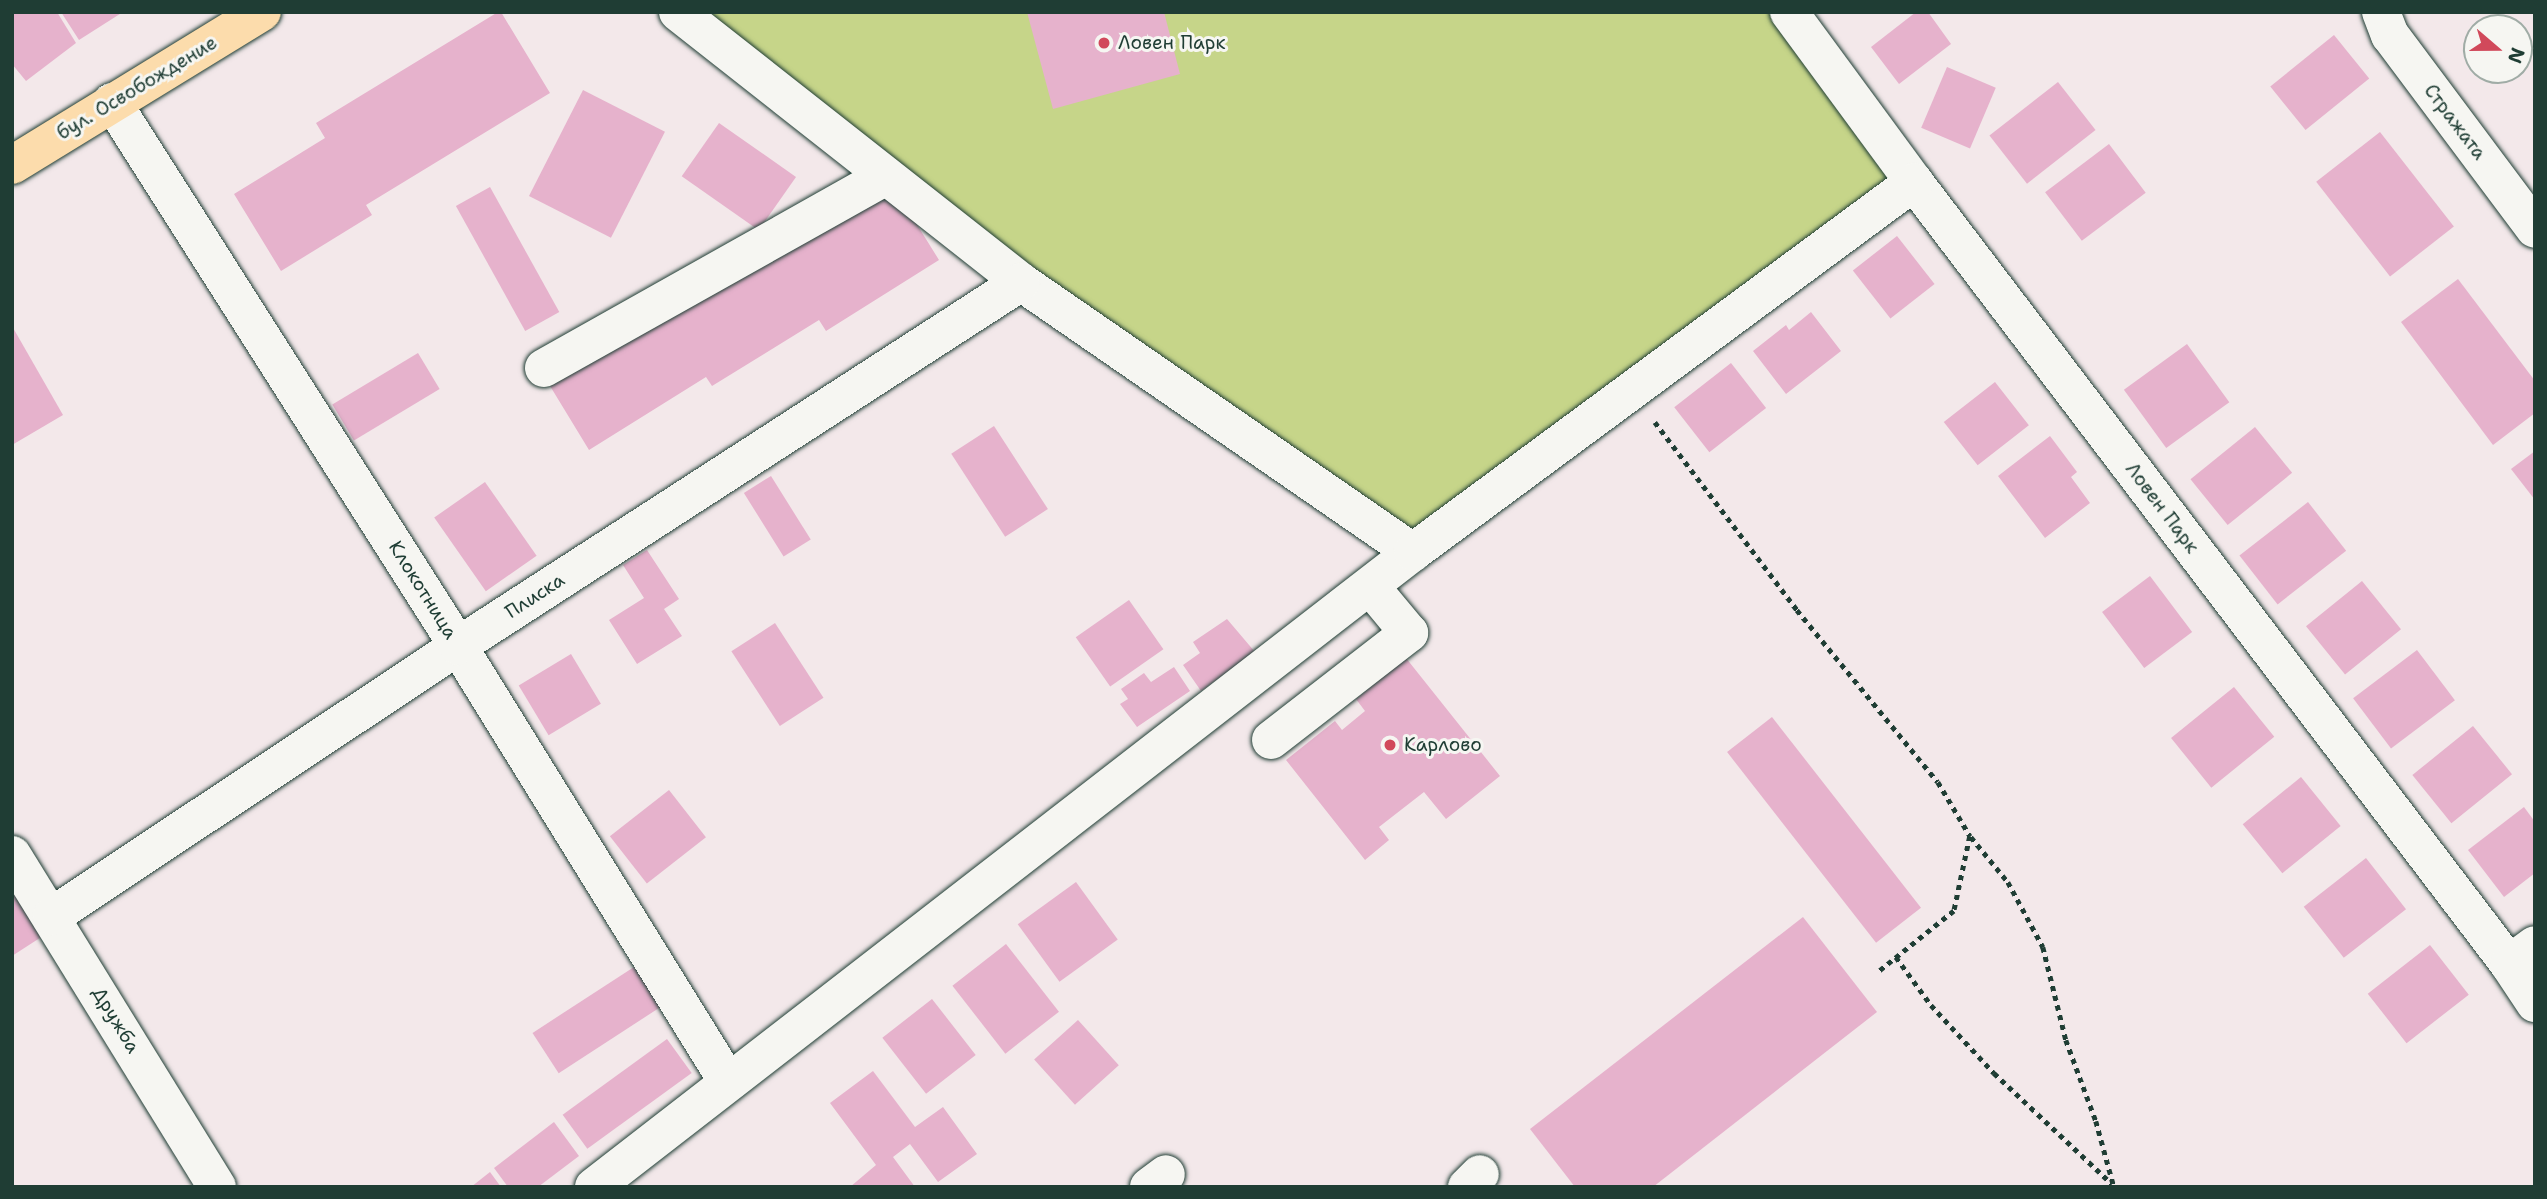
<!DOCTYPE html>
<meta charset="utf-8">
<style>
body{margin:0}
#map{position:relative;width:2547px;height:1199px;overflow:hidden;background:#f3e8ea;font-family:"Shantell Sans",sans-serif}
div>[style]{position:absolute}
.green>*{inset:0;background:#c6d589}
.building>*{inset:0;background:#e6b2cc;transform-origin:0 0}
.path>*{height:4.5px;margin-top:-2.25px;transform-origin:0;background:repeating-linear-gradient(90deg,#1f3d34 0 5px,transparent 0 10px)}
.roads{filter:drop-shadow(0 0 2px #1f3d34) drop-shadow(0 0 2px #1f3d34)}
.minor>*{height:38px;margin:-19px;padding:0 19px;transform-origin:19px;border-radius:19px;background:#f6f6f2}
.major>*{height:38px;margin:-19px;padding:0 19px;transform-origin:19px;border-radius:19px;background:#fcdcac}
.dots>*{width:19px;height:19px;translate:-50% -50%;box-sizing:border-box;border:4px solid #f6f6f2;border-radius:50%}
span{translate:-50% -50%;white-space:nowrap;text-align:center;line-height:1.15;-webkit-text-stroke:6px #f6f6f2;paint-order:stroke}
.poi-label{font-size:19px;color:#1f3d34}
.left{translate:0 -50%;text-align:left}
.street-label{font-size:19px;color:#1f3d34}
.frame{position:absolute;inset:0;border:14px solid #1f3d34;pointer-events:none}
.north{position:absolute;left:2463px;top:14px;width:70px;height:70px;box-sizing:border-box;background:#f6f6f2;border:2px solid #a0aca6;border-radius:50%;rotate:110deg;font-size:19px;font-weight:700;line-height:28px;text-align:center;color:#1f3d34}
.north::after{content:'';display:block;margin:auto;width:24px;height:32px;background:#d1495b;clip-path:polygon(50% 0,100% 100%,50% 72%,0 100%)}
</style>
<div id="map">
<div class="green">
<div style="clip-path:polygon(677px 12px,1789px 12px,1914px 182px,1413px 552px)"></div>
</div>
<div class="building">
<div style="clip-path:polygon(12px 12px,57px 12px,76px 43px,26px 81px,12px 64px)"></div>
<div style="clip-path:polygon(61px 12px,123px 12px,79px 40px)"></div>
<div style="clip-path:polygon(498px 12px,501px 12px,550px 93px,366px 205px,372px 215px,281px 271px,234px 194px,325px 138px,316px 123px)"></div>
<div style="clip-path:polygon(1027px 12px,1164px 12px,1180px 74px,1053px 109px)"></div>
<div style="clip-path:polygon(1916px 12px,1928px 12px,1951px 44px,1899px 84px,1871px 47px)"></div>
<div style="left:2334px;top:35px;width:56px;height:82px;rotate:51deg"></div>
<div style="left:1947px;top:67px;width:53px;height:66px;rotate:23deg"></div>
<div style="left:2058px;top:82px;width:61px;height:87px;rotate:52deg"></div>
<div style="left:583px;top:90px;width:92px;height:119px;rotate:27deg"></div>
<div style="left:719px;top:123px;width:94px;height:65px;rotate:35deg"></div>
<div style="left:2380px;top:132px;width:120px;height:81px;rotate:52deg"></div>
<div style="left:2109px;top:144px;width:61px;height:80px;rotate:53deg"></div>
<div style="clip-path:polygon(893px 186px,939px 260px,826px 331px,819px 320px,712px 386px,706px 377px,589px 450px,547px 381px)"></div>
<div style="left:490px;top:187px;width:143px;height:39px;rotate:61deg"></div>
<div style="left:1897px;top:236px;width:61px;height:56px;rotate:52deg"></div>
<div style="clip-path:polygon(2458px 279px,2535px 381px,2535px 413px,2493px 445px,2401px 322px)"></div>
<div style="clip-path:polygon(1811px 312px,1841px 351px,1786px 394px,1753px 351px,1786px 325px,1789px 330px)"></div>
<div style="clip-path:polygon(12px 326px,63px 415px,12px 445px)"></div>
<div style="left:2187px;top:344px;width:72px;height:78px;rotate:54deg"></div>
<div style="left:418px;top:353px;width:42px;height:100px;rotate:59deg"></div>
<div style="left:1731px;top:363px;width:57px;height:72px;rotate:52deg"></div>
<div style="left:1995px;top:382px;width:55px;height:65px;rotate:52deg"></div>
<div style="left:994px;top:426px;width:99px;height:51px;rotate:57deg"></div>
<div style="left:2255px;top:427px;width:59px;height:83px;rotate:51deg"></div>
<div style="clip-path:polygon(2050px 436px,2077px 472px,2071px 477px,2090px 503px,2045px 538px,1998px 476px)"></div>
<div style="clip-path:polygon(2535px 451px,2535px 500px,2511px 469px)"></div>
<div style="left:771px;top:476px;width:75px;height:32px;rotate:58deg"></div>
<div style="left:485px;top:482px;width:90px;height:62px;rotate:55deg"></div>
<div style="left:2308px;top:502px;width:62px;height:87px;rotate:52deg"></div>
<div style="clip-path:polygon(647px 550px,679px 599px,664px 609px,682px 636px,637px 664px,609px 620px,644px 598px,623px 565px)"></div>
<div style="left:2150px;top:576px;width:70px;height:60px;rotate:53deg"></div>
<div style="left:2362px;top:581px;width:62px;height:72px;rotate:51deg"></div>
<div style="left:1129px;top:600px;width:60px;height:65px;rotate:55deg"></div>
<div style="clip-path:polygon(1227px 619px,1255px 652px,1201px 691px,1183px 665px,1200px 653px,1193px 642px)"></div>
<div style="left:775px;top:623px;width:89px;height:52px;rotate:57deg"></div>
<div style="left:2417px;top:650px;width:63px;height:80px;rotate:53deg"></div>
<div style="left:571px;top:654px;width:58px;height:61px;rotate:59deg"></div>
<div style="clip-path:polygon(1406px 658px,1500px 776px,1446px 819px,1424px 792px,1379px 827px,1389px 840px,1365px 860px,1286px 760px,1335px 721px,1342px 730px,1365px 711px,1356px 699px)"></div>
<div style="clip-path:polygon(1174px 667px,1190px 691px,1137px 727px,1120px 704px,1128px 699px,1121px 689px,1144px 673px,1151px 682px)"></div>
<div style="left:2234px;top:687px;width:64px;height:81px;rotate:51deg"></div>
<div style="left:1772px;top:717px;width:242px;height:57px;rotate:52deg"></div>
<div style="left:2473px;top:726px;width:62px;height:78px;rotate:51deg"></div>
<div style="left:2301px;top:777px;width:63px;height:75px;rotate:51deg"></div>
<div style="left:669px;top:790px;width:60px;height:75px;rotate:52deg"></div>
<div style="clip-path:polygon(2524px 807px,2535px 822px,2535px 873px,2504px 897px,2468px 850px)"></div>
<div style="left:2366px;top:858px;width:65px;height:79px;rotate:52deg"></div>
<div style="left:1076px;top:882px;width:71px;height:72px;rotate:54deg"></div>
<div style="clip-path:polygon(12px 883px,46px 934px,12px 956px)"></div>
<div style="clip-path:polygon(1803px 917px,1877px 1012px,1653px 1187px,1575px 1187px,1530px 1129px)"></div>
<div style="left:1006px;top:944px;width:86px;height:68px;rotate:52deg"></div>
<div style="left:2430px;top:945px;width:63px;height:79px;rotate:52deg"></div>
<div style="left:634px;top:967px;width:48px;height:121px;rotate:57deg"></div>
<div style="left:932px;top:999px;width:71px;height:63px;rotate:52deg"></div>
<div style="left:1078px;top:1020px;width:61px;height:59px;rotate:48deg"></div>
<div style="left:667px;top:1039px;width:42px;height:129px;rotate:54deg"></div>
<div style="clip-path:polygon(873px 1071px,915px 1127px,943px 1107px,977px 1154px,938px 1182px,910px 1144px,893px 1157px,915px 1187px,850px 1187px,876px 1165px,830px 1103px)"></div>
<div style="clip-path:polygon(554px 1122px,579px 1156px,538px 1187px,508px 1187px,494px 1168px)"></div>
<div style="clip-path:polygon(490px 1172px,501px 1187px,471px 1187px)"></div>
</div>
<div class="path">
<div style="left:1655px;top:422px;width:236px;rotate:52.9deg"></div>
<div style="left:1797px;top:610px;width:222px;rotate:50.7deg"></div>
<div style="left:1938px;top:782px;width:63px;rotate:59.3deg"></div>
<div style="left:1970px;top:836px;width:77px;rotate:102deg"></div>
<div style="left:1954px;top:911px;width:97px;rotate:141.2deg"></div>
<div style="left:1971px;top:837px;width:58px;rotate:50.6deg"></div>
<div style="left:2008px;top:882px;width:74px;rotate:61.7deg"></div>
<div style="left:2043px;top:947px;width:96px;rotate:76.1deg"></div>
<div style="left:2066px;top:1040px;width:86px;rotate:69.7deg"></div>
<div style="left:2096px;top:1121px;width:68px;rotate:74.7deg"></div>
<div style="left:1896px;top:957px;width:59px;rotate:53.9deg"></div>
<div style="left:1931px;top:1005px;width:93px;rotate:47.2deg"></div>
<div style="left:1994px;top:1073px;width:162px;rotate:43.2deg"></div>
</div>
<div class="roads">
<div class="minor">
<div style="left:678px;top:12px;width:437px;rotate:38.2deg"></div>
<div style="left:1021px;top:282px;width:476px;rotate:34.6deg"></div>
<div style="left:1789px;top:12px;width:211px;rotate:53.7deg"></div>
<div style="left:1914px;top:182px;width:983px;rotate:52.73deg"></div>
<div style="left:2509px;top:964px;width:47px;rotate:56.3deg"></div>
<div style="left:2381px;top:12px;width:25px;rotate:69deg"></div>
<div style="left:2390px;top:35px;width:242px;rotate:53.2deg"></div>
<div style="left:112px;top:102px;width:645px;rotate:57.54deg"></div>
<div style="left:458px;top:646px;width:513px;rotate:58.23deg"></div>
<div style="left:544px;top:368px;width:392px;rotate:-29.3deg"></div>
<div style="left:1271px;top:740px;width:175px;rotate:-37.8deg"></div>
<div style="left:1409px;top:633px;width:61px;rotate:-129.7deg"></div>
<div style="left:12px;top:855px;width:390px;rotate:58.3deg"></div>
<div style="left:52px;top:916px;width:488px;rotate:-33.6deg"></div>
<div style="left:458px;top:646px;width:670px;rotate:-32.88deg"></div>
<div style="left:2509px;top:964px;width:32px;rotate:-36deg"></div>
<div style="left:594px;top:1187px;width:1036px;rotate:-37.79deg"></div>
<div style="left:1413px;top:552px;width:623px;rotate:-36.45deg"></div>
<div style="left:1149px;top:1187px;width:21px;rotate:-37deg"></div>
<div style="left:1467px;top:1187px;width:18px;rotate:-45deg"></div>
</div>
<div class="major">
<div style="left:12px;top:165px;width:293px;rotate:-31.5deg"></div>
</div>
</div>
<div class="dots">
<div style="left:1104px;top:43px;background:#d1495b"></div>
<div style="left:1390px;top:745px;background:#d1495b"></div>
</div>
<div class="poi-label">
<span class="left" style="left:1118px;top:43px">Ловен Парк</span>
<span class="left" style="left:1404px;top:745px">Карлово</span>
</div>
<div class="street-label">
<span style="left:137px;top:88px;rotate:-31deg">бул. Освобождение</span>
<span style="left:2455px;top:122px;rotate:53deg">Стражата</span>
<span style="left:2162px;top:508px;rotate:53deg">Ловен Парк</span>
<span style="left:423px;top:590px;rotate:58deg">Клокотница</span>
<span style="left:535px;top:596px;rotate:-33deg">Плиска</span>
<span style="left:116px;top:1020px;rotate:59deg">Дружба</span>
</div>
<div class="frame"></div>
<div class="north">N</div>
</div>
